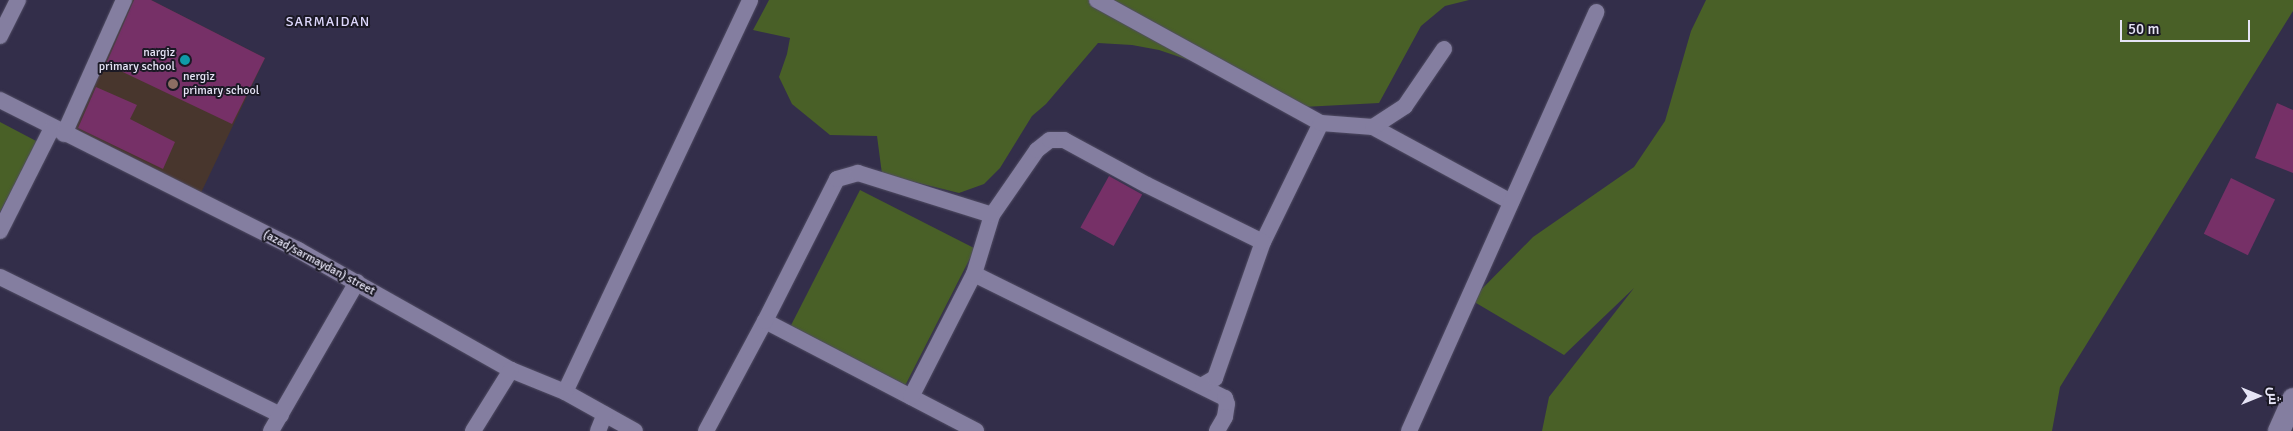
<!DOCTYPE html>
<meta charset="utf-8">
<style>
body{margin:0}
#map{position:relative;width:2293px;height:431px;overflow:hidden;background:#332e4a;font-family:Signika,Cairo,sans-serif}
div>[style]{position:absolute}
.education>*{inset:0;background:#48362d}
.green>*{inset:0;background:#496027;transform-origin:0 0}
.building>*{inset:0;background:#763067;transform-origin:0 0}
.roads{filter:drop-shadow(0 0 1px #504c63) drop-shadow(0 0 1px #504c63)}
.street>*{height:16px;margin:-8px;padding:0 8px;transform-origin:8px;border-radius:8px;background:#847ea0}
.secondary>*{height:22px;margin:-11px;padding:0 11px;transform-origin:11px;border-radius:11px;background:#847ea0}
.dots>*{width:14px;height:14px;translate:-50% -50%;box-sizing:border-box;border:2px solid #1b1925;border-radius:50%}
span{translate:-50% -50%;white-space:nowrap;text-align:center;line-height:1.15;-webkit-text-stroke:4px #1b1925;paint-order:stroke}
.poi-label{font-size:12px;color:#e6e4f6}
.right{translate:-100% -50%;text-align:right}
.left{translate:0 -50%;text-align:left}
.street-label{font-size:12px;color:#e6e4f6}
.neighbourhood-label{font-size:14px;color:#ddd7fc;letter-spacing:1px}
.north{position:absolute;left:2233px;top:371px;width:50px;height:50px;-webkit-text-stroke:4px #1b1925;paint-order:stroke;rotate:90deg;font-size:14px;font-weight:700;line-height:20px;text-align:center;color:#e6e4f6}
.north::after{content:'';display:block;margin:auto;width:18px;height:22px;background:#e6e4f6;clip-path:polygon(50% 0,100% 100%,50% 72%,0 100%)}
.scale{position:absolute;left:2120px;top:20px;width:130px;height:22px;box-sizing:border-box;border:2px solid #e6e4f6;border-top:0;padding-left:6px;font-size:15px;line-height:18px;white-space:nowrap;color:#e6e4f6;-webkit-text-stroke:4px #1b1925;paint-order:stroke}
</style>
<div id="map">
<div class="education">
<div style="clip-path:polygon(131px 0,151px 0,265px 58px,199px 197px,72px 132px)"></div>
</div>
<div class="green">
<div style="clip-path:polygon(769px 0,1469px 0,1445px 6px,1421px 26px,1379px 103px,1303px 107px,1242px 78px,1159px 50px,1132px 45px,1098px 43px,1046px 104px,1032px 116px,1000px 168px,984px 184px,959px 193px,882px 174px,877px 136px,830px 135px,792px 104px,779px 77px,787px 54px,790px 38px,753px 30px)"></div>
<div style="clip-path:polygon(1706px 0,2293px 0,2293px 11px,2060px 387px,2052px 431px,1542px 431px,1549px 397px,1634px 288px,1564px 355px,1471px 300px,1533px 237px,1634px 167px,1665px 121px,1691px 31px)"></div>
<div style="clip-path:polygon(0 122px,38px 142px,0 212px)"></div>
<div style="left:860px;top:190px;width:129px;height:153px;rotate:27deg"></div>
</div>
<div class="building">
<div style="clip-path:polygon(134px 0,151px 0,265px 58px,232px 124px,106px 64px)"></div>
<div style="clip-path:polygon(96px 87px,137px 105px,130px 119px,175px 142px,163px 169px,78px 128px)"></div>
<div style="clip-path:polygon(2277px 103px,2293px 110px,2293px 173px,2255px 158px)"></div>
<div style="left:1109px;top:176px;width:38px;height:59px;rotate:29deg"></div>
<div style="left:2231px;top:178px;width:49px;height:62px;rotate:26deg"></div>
</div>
<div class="roads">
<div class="street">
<div style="left:1097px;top:0;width:256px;rotate:28.8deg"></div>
<div style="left:0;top:36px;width:40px;rotate:-63.4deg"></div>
<div style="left:0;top:100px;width:334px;rotate:26.7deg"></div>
<div style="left:298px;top:250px;width:244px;rotate:29.4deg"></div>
<div style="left:511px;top:370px;width:58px;rotate:22.2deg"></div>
<div style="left:565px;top:392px;width:80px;rotate:29.1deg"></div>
<div style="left:1373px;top:127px;width:157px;rotate:28.5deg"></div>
<div style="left:64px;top:134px;width:147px;rotate:-65.9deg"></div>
<div style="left:0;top:231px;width:115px;rotate:-63.2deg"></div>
<div style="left:974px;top:274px;width:280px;rotate:26.3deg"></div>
<div style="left:1225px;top:398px;width:6px;rotate:72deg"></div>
<div style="left:1227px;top:404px;width:13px;rotate:99deg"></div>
<div style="left:1225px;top:417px;width:16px;rotate:120deg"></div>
<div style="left:0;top:277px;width:313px;rotate:26.2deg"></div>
<div style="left:765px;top:321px;width:238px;rotate:27.5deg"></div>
<div style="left:1203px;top:385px;width:14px;rotate:-30deg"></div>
<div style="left:1215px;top:378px;width:144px;rotate:-70.6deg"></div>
<div style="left:1263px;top:242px;width:132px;rotate:-64deg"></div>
<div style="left:1321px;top:123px;width:52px;rotate:4.4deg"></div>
<div style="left:1373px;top:127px;width:38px;rotate:-33deg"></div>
<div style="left:1405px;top:106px;width:69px;rotate:-55.6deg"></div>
<div style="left:565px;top:392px;width:433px;rotate:-64.7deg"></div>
<div style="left:911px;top:397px;width:138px;rotate:-62.9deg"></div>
<div style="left:974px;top:274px;width:62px;rotate:-73deg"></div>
<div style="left:992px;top:215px;width:79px;rotate:-55.3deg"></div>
<div style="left:1037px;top:150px;width:16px;rotate:-38deg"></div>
<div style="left:1050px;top:140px;width:14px"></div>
<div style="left:1064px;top:140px;width:94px;rotate:28.5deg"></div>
<div style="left:1147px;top:185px;width:129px;rotate:26.2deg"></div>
<div style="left:271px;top:431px;width:172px;rotate:-60deg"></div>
<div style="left:473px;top:431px;width:72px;rotate:-58.1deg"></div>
<div style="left:598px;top:431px;width:18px;rotate:-68deg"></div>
<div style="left:706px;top:431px;width:125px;rotate:-61.8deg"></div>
<div style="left:765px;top:321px;width:159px;rotate:-63.1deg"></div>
<div style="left:837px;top:179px;width:22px;rotate:-16deg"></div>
<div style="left:858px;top:173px;width:140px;rotate:17.4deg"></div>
<div style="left:1409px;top:431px;width:459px;rotate:-65.9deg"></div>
</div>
<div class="secondary">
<div style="left:2279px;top:431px;width:35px;rotate:-66deg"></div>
</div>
</div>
<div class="dots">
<div style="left:185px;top:60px;background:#0f9aa8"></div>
<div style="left:173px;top:84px;background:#8d6e63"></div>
</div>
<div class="poi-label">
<span class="right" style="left:175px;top:60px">nargiz<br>primary school</span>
<span class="left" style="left:183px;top:84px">nergiz<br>primary school</span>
</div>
<div class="street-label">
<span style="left:319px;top:263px;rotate:28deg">(azad/sarmaydan) street</span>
</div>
<div class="neighbourhood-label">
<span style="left:328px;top:22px">SARMAIDAN</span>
</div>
<div class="north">ش</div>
<div class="scale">50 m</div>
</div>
